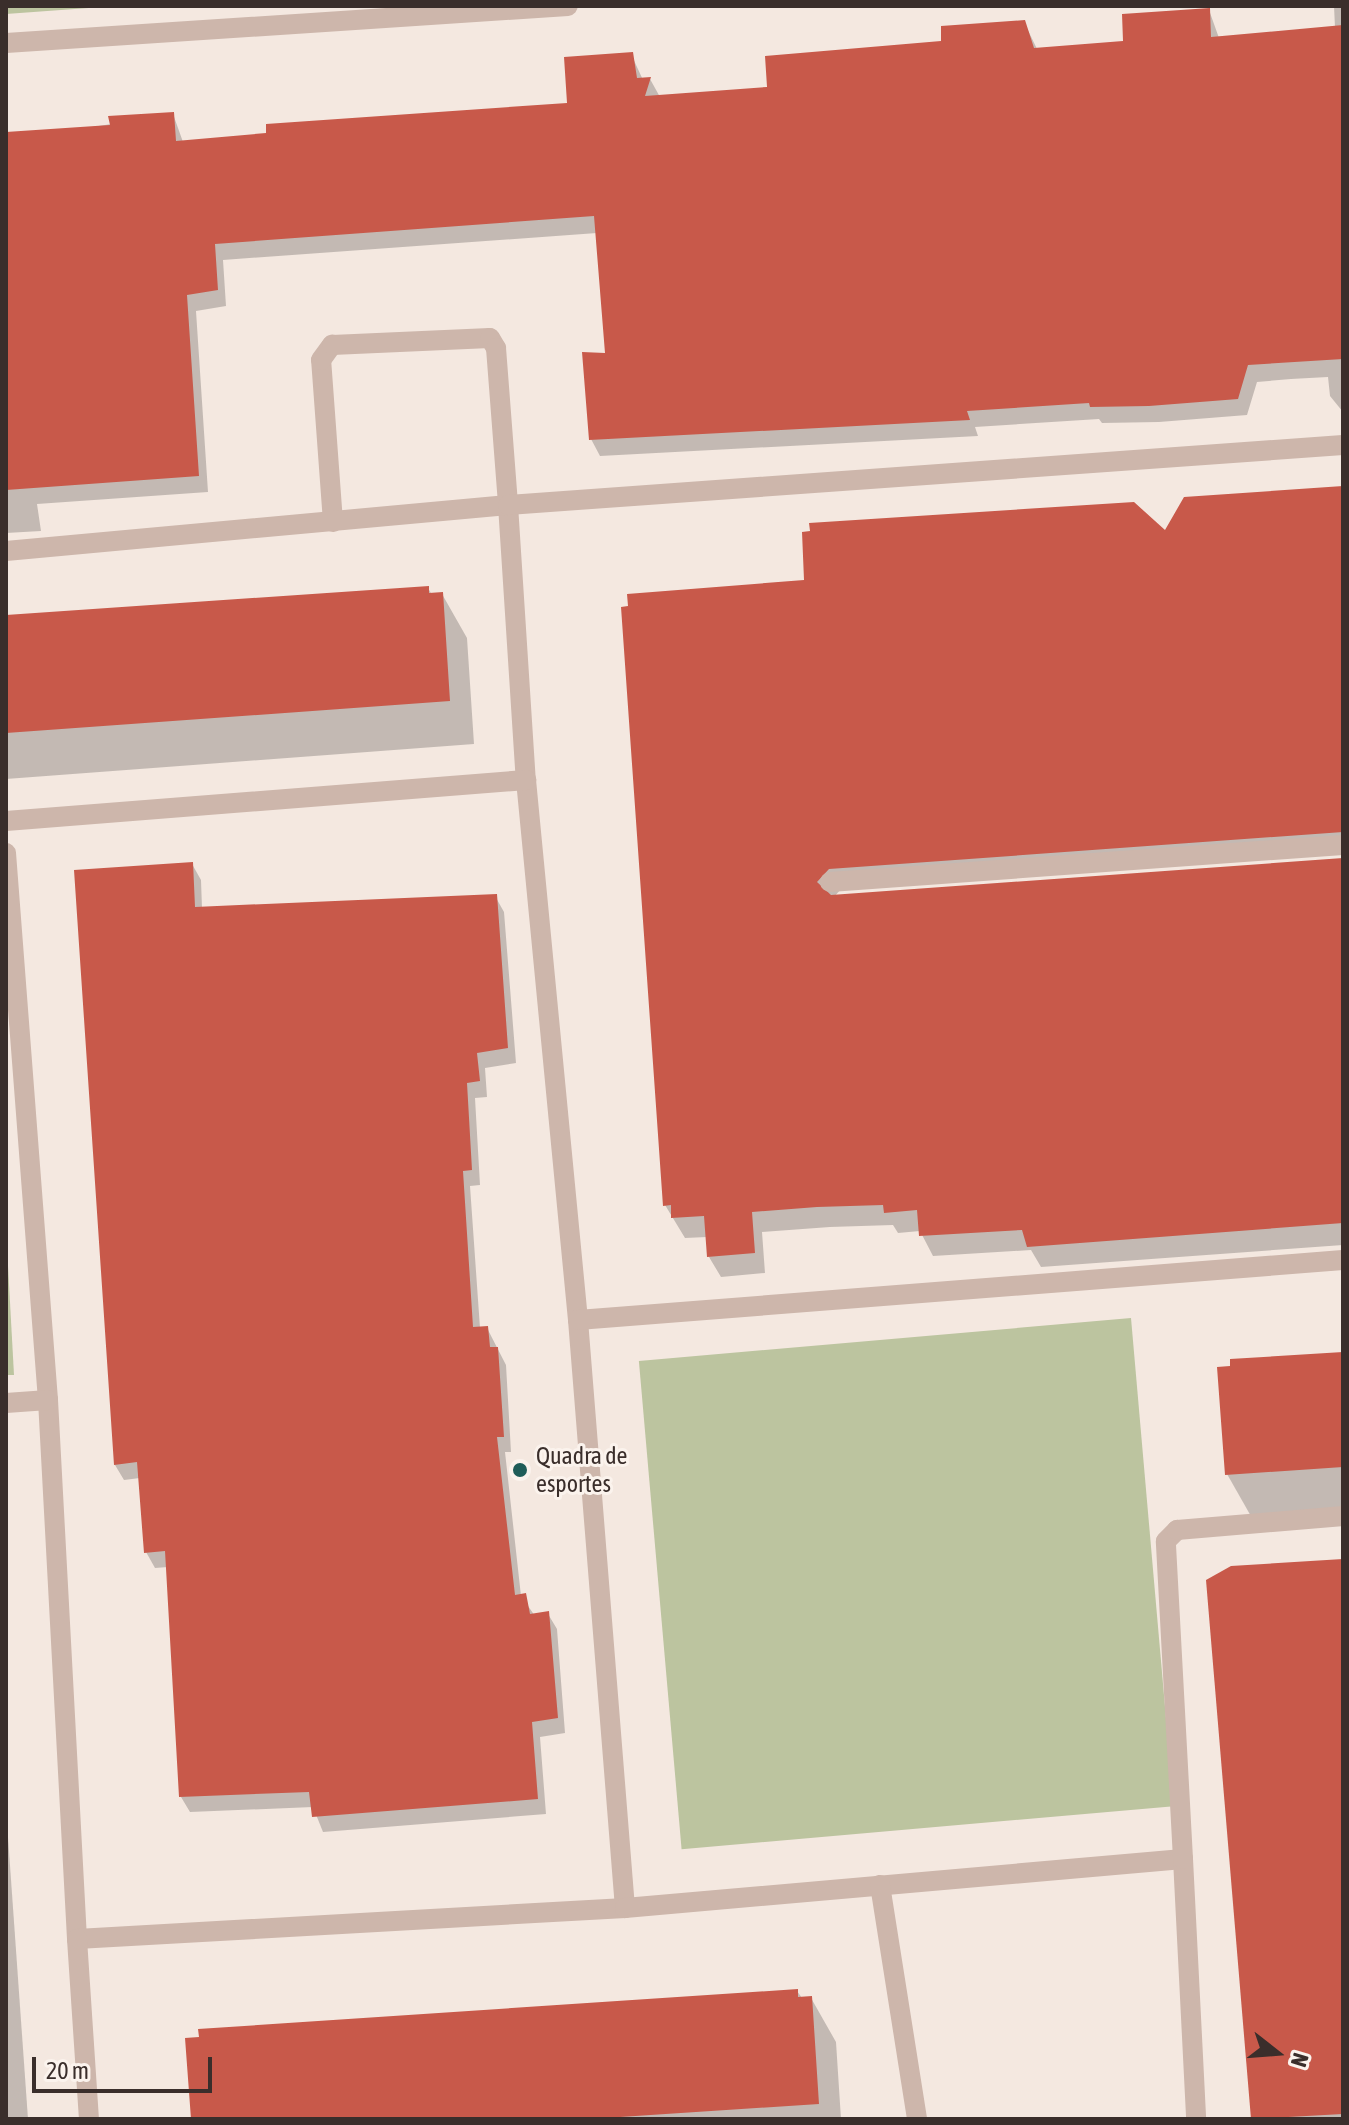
<!DOCTYPE html>
<style>
body{margin:0}
#map{position:relative;width:1349px;height:2125px;overflow:hidden;background:#f4e8e0;font-family:"Asap Condensed",sans-serif}
div>[style]{position:absolute}
.green>*{inset:0;background:#bcc49f;transform-origin:0 0}
.shadow>*{inset:0;background:#0003}
.building>*{inset:0;background:#c8594a}
.lane>*{height:20px;margin:-10px;padding:0 10px;transform-origin:10px;border-radius:10px;background:#cdb6ab}
.street>*{height:20px;margin:-10px;padding:0 10px;transform-origin:10px;border-radius:10px;background:#cdb6ab}
.dots>*{width:22px;height:22px;translate:-50% -50%;box-sizing:border-box;border:4px solid #fbf3ed;border-radius:50%}
span{translate:-50% -50%;white-space:nowrap;text-align:center;line-height:1.15;-webkit-text-stroke:6px #fbf3ed;paint-order:stroke}
.poi-label{font-size:24px;color:#3a2e2b}
.left{translate:0 -50%;text-align:left}
.frame{position:absolute;inset:0;border:8px solid #3a2e2b;pointer-events:none}
.north{position:absolute;left:1237px;top:2013px;width:80px;height:80px;-webkit-text-stroke:6px #fbf3ed;paint-order:stroke;rotate:107deg;font-size:22px;font-weight:700;line-height:32px;text-align:center;color:#3a2e2b}
.north::after{content:'';display:block;margin:auto;width:28px;height:36px;background:#3a2e2b;clip-path:polygon(50% 0,100% 100%,50% 72%,0 100%)}
.scale{position:absolute;left:32px;top:2057px;width:180px;height:36px;box-sizing:border-box;border:4px solid #3a2e2b;border-top:0;padding-left:10px;font-size:24px;line-height:28px;white-space:nowrap;color:#3a2e2b;-webkit-text-stroke:6px #fbf3ed;paint-order:stroke}
</style>
<div id="map">
<div class="green">
<div style="clip-path:polygon(6px 6px,116px 6px,6px 14px)"></div>
<div style="clip-path:polygon(6px 1229px,14px 1375px,6px 1375px)"></div>
<div style="left:1131px;top:1318px;width:490px;height:494px;rotate:85deg"></div>
</div>
<div class="shadow">
<div style="clip-path:polygon(1334px 6px,1343px 6px,1343px 412px,1330px 396px,1328px 377px,1291px 379px,1257px 382px,1247px 415px,1159px 422px,1102px 423px,1099px 419px,975px 427px,978px 436px,600px 456px,591px 439px,607px 356px,597px 233px,223px 260px,226px 306px,196px 311px,208px 492px,37px 504px,41px 531px,6px 533px,6px 141px,173px 114px,183px 142px,569px 105px,631px 54px,643px 80px,650px 79px,660px 97px,769px 88px,1024px 22px,1037px 49px,1125px 43px,1209px 10px,1219px 38px,1335px 28px)"></div>
<div style="clip-path:polygon(1343px 489px,1343px 853px,841px 889px,834px 897px,1343px 860px,1343px 1245px,1041px 1267px,1031px 1250px,933px 1256px,920px 1231px,898px 1233px,893px 1225px,830px 1227px,762px 1232px,765px 1273px,721px 1277px,709px 1257px,707px 1237px,685px 1238px,665px 1205px,806px 582px,1165px 533px)"></div>
<div style="clip-path:polygon(428px 588px,432px 595px,442px 594px,467px 638px,474px 744px,6px 779px,6px 617px)"></div>
<div style="clip-path:polygon(192px 864px,201px 880px,202px 908px,495px 896px,504px 912px,516px 1063px,485px 1068px,487px 1097px,475px 1098px,480px 1185px,470px 1186px,480px 1328px,487px 1328px,506px 1365px,511px 1452px,505px 1452px,521px 1596px,535px 1616px,548px 1614px,557px 1629px,565px 1733px,540px 1737px,546px 1814px,323px 1832px,313px 1807px,190px 1812px,181px 1797px,168px 1567px,155px 1568px,146px 1552px,140px 1478px,124px 1480px,115px 1465px)"></div>
<div style="clip-path:polygon(1343px 1353px,1343px 1512px,1252px 1518px,1227px 1474px)"></div>
<div style="clip-path:polygon(1343px 1561px,1343px 2119px,1253px 2119px,1208px 1581px)"></div>
<div style="clip-path:polygon(6px 1809px,28px 2119px,6px 2119px)"></div>
<div style="clip-path:polygon(797px 1991px,802px 1998px,811px 1998px,836px 2042px,841px 2119px,193px 2119px)"></div>
</div>
<div class="building">
<div style="clip-path:polygon(1210px 8px,1211px 37px,1343px 25px,1343px 359px,1248px 365px,1238px 399px,1149px 406px,1090px 407px,1089px 403px,967px 411px,970px 420px,589px 440px,582px 352px,605px 353px,594px 216px,215px 244px,218px 290px,187px 295px,199px 476px,6px 490px,6px 132px,110px 125px,108px 116px,174px 112px,176px 141px,266px 133px,266px 124px,567px 103px,564px 57px,633px 52px,637px 78px,651px 77px,645px 96px,767px 87px,765px 56px,941px 41px,941px 26px,1025px 20px,1034px 48px,1123px 41px,1122px 14px)"></div>
<div style="clip-path:polygon(1343px 486px,1343px 832px,829px 869px,817px 882px,831px 895px,1343px 858px,1343px 1223px,1027px 1247px,1022px 1230px,919px 1236px,917px 1210px,884px 1213px,883px 1205px,817px 1207px,752px 1212px,755px 1253px,707px 1257px,704px 1216px,671px 1218px,671px 1205px,663px 1206px,621px 607px,628px 606px,627px 594px,804px 580px,802px 532px,810px 531px,809px 523px,1134px 502px,1165px 530px,1184px 497px)"></div>
<div style="clip-path:polygon(429px 586px,429px 593px,443px 592px,450px 701px,6px 733px,6px 615px)"></div>
<div style="clip-path:polygon(193px 862px,195px 907px,497px 894px,508px 1048px,477px 1053px,480px 1081px,467px 1083px,472px 1170px,463px 1171px,473px 1327px,488px 1326px,490px 1347px,498px 1347px,504px 1437px,497px 1437px,515px 1595px,526px 1593px,530px 1614px,549px 1611px,558px 1718px,532px 1722px,538px 1799px,312px 1817px,309px 1792px,179px 1797px,165px 1551px,144px 1553px,137px 1462px,114px 1465px,74px 870px)"></div>
<div style="clip-path:polygon(1343px 1352px,1343px 1467px,1225px 1475px,1217px 1367px,1230px 1366px,1230px 1359px)"></div>
<div style="clip-path:polygon(1343px 1559px,1343px 2114px,1251px 2119px,1206px 1580px,1231px 1566px)"></div>
<div style="clip-path:polygon(798px 1989px,798px 1997px,812px 1996px,819px 2104px,590px 2119px,191px 2119px,185px 2038px,199px 2037px,198px 2029px)"></div>
</div>
<div class="lane">
<div style="left:333px;top:522px;width:162px;rotate:-94.2deg"></div>
<div style="left:321px;top:360px;width:19px;rotate:-54deg"></div>
<div style="left:332px;top:345px;width:158px;rotate:-2.5deg"></div>
<div style="left:490px;top:338px;width:12px;rotate:59deg"></div>
<div style="left:496px;top:348px;width:157px;rotate:85.6deg"></div>
</div>
<div class="street">
<div style="left:6px;top:43px;width:563px;rotate:-3.77deg"></div>
<div style="left:508px;top:505px;width:276px;rotate:86.3deg"></div>
<div style="left:526px;top:780px;width:542px;rotate:84.5deg"></div>
<div style="left:578px;top:1320px;width:590px;rotate:85.43deg"></div>
<div style="left:6px;top:551px;width:504px;rotate:-5.24deg"></div>
<div style="left:508px;top:505px;width:837px;rotate:-4.11deg"></div>
<div style="left:6px;top:821px;width:522px;rotate:-4.51deg"></div>
<div style="left:6px;top:853px;width:549px;rotate:85.61deg"></div>
<div style="left:48px;top:1400px;width:540px;rotate:86.92deg"></div>
<div style="left:77px;top:1939px;width:549px;rotate:-3.24deg"></div>
<div style="left:625px;top:1908px;width:560px;rotate:-5.02deg"></div>
<div style="left:1183px;top:1859px;width:260px;rotate:87.1deg"></div>
<div style="left:830px;top:882px;width:514px;rotate:-4.13deg"></div>
<div style="left:578px;top:1320px;width:767px;rotate:-4.48deg"></div>
<div style="left:6px;top:1403px;width:42px;rotate:-4.1deg"></div>
<div style="left:1183px;top:1859px;width:318px;rotate:-93.1deg"></div>
<div style="left:1166px;top:1541px;width:16px;rotate:-45deg"></div>
<div style="left:1177px;top:1530px;width:167px;rotate:-4.8deg"></div>
<div style="left:880px;top:1885px;width:237px;rotate:81deg"></div>
<div style="left:77px;top:1939px;width:180px;rotate:86.2deg"></div>
</div>
<div class="dots">
<div style="left:520px;top:1470px;background:#1f5d59"></div>
</div>
<div class="poi-label">
<span class="left" style="left:536px;top:1470px">Quadra de<br>esportes</span>
</div>
<div class="frame"></div>
<div class="north">N</div>
<div class="scale">20 m</div>
</div>
